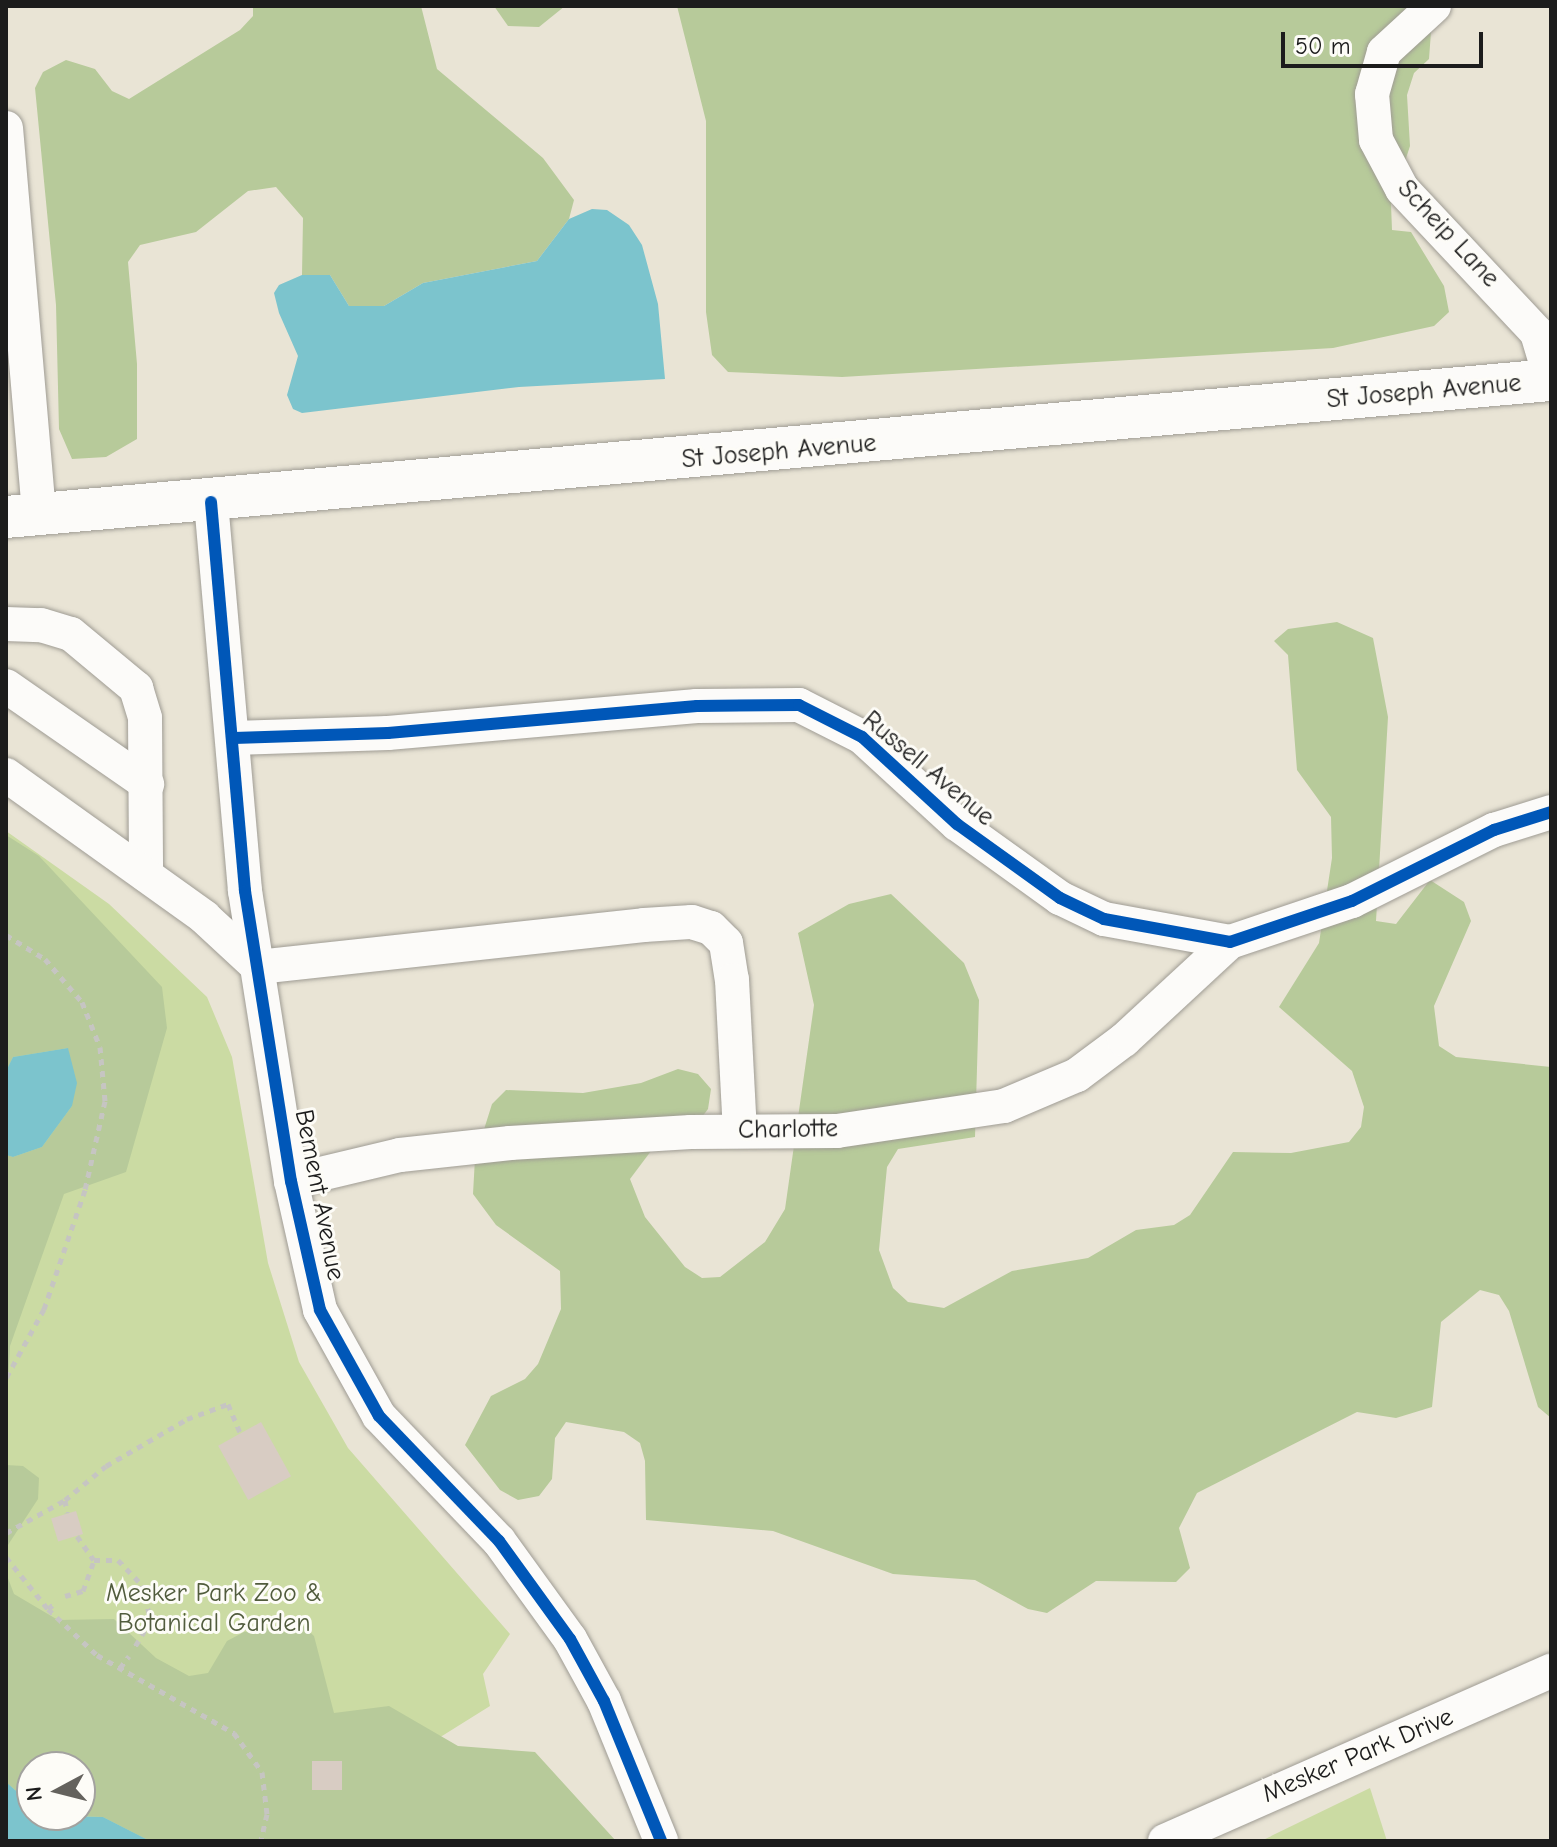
<!DOCTYPE html>
<style>
body{margin:0}
#map{position:relative;width:1557px;height:1847px;overflow:hidden;background:#e9e4d5;font-family:"Comic Neue",sans-serif}
div>[style]{position:absolute}
.green>*{inset:0;background:#cbdba3}
.forest>*{inset:0;background:#b7ca9a}
.water>*{inset:0;background:#7cc4cd}
.building>*{inset:0;background:#d8ccc3;transform-origin:0 0}
.path>*{height:5px;margin-top:-2.5px;transform-origin:0;background:repeating-linear-gradient(90deg,#c6c5c2 0 6px,transparent 0 12px)}
.roads{filter:drop-shadow(0 0 2px #9f9c94) drop-shadow(0 0 2px #9f9c94)}
.minor>*{height:34px;margin:-17px;padding:0 17px;transform-origin:17px;border-radius:17px;background:#fcfbf9}
.major>*{height:42px;margin:-21px;padding:0 21px;transform-origin:21px;border-radius:21px;background:#fcfbf9}
.cycleway>*{height:12px;margin:-6px;padding:0 6px;transform-origin:6px;border-radius:6px;background:#0057b8}
span{translate:-50% -50%;white-space:nowrap;text-align:center;line-height:1.15;-webkit-text-stroke:6px #fdfcf7;paint-order:stroke}
.street-label{font-size:26px;color:#1c1c1c}
.park-label{font-size:26px;color:#515c3d}
.frame{position:absolute;inset:0;border:8px solid #1c1c1c;pointer-events:none}
.north{position:absolute;left:16px;top:1751px;width:80px;height:80px;box-sizing:border-box;background:#fdfcf7;border:2px solid #a3a29f;border-radius:50%;rotate:263deg;font-size:22px;font-weight:700;line-height:32px;text-align:center;color:#1c1c1c}
.north::after{content:'';display:block;margin:auto;width:28px;height:36px;background:#64625d;clip-path:polygon(50% 0,100% 100%,50% 72%,0 100%)}
.scale{position:absolute;left:1281px;top:32px;width:202px;height:36px;box-sizing:border-box;border:4px solid #1c1c1c;border-top:0;padding-left:10px;font-size:24px;line-height:28px;white-space:nowrap;color:#1c1c1c;-webkit-text-stroke:6px #fdfcf7;paint-order:stroke}
</style>
<div id="map">
<div class="green">
<div style="clip-path:polygon(evenodd,6px 831px,109px 904px,207px 997px,232px 1057px,268px 1263px,299px 1362px,348px 1448px,510px 1634px,483px 1674px,490px 1706px,274px 1841px,6px 1841px,6px 831px,32px 1767px,80px 1767px,80px 1815px,32px 1815px,32px 1767px)"></div>
<div style="clip-path:polygon(1370px 1788px,1387px 1841px,1261px 1841px)"></div>
</div>
<div class="forest">
<div style="clip-path:polygon(253px 6px,421px 6px,437px 69px,543px 158px,574px 200px,569px 219px,537px 261px,423px 283px,384px 306px,349px 306px,330px 275px,302px 275px,303px 218px,276px 187px,248px 191px,196px 232px,140px 245px,128px 262px,137px 364px,137px 439px,106px 457px,72px 459px,59px 429px,56px 305px,35px 88px,43px 72px,66px 60px,95px 69px,112px 91px,129px 99px,240px 30px,253px 16px)"></div>
<div style="clip-path:polygon(494px 6px,565px 6px,539px 27px,508px 26px)"></div>
<div style="clip-path:polygon(677px 6px,1428px 6px,1432px 18px,1429px 59px,1414px 73px,1407px 95px,1410px 146px,1391px 204px,1392px 230px,1411px 232px,1444px 286px,1449px 312px,1434px 326px,1333px 348px,842px 377px,728px 372px,712px 355px,706px 312px,706px 121px)"></div>
<div style="clip-path:polygon(1337px 622px,1373px 638px,1388px 717px,1376px 921px,1396px 924px,1430px 880px,1464px 902px,1471px 921px,1434px 1006px,1439px 1046px,1456px 1057px,1551px 1067px,1551px 1418px,1538px 1407px,1509px 1311px,1499px 1295px,1480px 1290px,1441px 1322px,1432px 1407px,1396px 1418px,1357px 1412px,1197px 1493px,1179px 1528px,1190px 1568px,1176px 1582px,1096px 1581px,1047px 1613px,1028px 1609px,975px 1580px,893px 1574px,773px 1531px,646px 1520px,645px 1461px,640px 1443px,624px 1432px,566px 1422px,555px 1438px,552px 1479px,539px 1496px,518px 1500px,500px 1490px,465px 1445px,491px 1396px,525px 1379px,538px 1364px,561px 1309px,560px 1271px,496px 1225px,473px 1194px,475px 1158px,492px 1104px,506px 1090px,583px 1093px,641px 1083px,678px 1069px,698px 1074px,711px 1089px,708px 1109px,696px 1125px,654px 1147px,630px 1179px,645px 1217px,685px 1267px,702px 1278px,720px 1277px,765px 1242px,785px 1209px,814px 1005px,798px 933px,849px 904px,891px 894px,964px 963px,979px 1000px,975px 1137px,898px 1149px,887px 1167px,879px 1250px,893px 1288px,908px 1302px,944px 1308px,1012px 1271px,1088px 1258px,1136px 1230px,1174px 1225px,1190px 1215px,1233px 1152px,1291px 1153px,1349px 1142px,1361px 1127px,1364px 1107px,1352px 1071px,1279px 1007px,1319px 943px,1332px 858px,1331px 817px,1297px 770px,1288px 655px,1274px 641px,1288px 629px)"></div>
<div style="clip-path:polygon(6px 835px,39px 856px,162px 987px,167px 1028px,126px 1172px,64px 1194px,10px 1346px,6px 1419px,6px 1155px,13px 1157px,42px 1147px,72px 1106px,68px 1048px,13px 1057px,6px 1071px)"></div>
<div style="clip-path:polygon(6px 1465px,23px 1466px,39px 1478px,38px 1499px,6px 1548px)"></div>
<div style="clip-path:polygon(6px 1573px,14px 1594px,58px 1620px,114px 1619px,156px 1658px,189px 1676px,208px 1673px,227px 1641px,244px 1632px,300px 1623px,314px 1636px,334px 1713px,389px 1706px,458px 1746px,535px 1752px,616px 1841px,150px 1841px,103px 1817px,61px 1815px,80px 1815px,80px 1767px,32px 1767px,32px 1805px,6px 1782px)"></div>
</div>
<div class="water">
<div style="clip-path:polygon(592px 209px,607px 210px,629px 225px,642px 245px,658px 304px,665px 379px,519px 387px,302px 413px,293px 409px,287px 395px,298px 356px,279px 313px,274px 293px,279px 285px,302px 275px,330px 275px,349px 306px,384px 306px,423px 283px,537px 261px,569px 219px)"></div>
<div style="clip-path:polygon(68px 1048px,77px 1083px,72px 1106px,42px 1147px,13px 1157px,6px 1155px,6px 1071px,13px 1057px)"></div>
<div style="clip-path:polygon(6px 1782px,32px 1805px,32px 1815px,103px 1817px,150px 1841px,6px 1841px)"></div>
</div>
<div class="building">
<div style="left:261px;top:1422px;width:62px;height:49px;rotate:61deg"></div>
<div style="left:76px;top:1511px;width:24px;height:26px;rotate:73deg"></div>
<div style="left:342px;top:1761px;width:29px;height:30px;rotate:90deg"></div>
</div>
<div class="path">
<div style="left:6px;top:935px;width:46px;rotate:31.6deg"></div>
<div style="left:45px;top:959px;width:57px;rotate:49.3deg"></div>
<div style="left:82px;top:1002px;width:48px;rotate:68.2deg"></div>
<div style="left:100px;top:1047px;width:54px;rotate:84.7deg"></div>
<div style="left:105px;top:1101px;width:91px;rotate:102.7deg"></div>
<div style="left:85px;top:1190px;width:126px;rotate:109deg"></div>
<div style="left:44px;top:1309px;width:79px;rotate:118.8deg"></div>
<div style="left:65px;top:1500px;width:53px;rotate:-39.7deg"></div>
<div style="left:106px;top:1466px;width:94px;rotate:-30.1deg"></div>
<div style="left:187px;top:1419px;width:44px;rotate:-20.1deg"></div>
<div style="left:228px;top:1404px;width:33px;rotate:67deg"></div>
<div style="left:6px;top:1533px;width:68px;rotate:-29.2deg"></div>
<div style="left:65px;top:1500px;width:13px;rotate:81deg"></div>
<div style="left:77px;top:1536px;width:29px;rotate:55deg"></div>
<div style="left:94px;top:1560px;width:24px"></div>
<div style="left:118px;top:1560px;width:35px;rotate:46deg"></div>
<div style="left:142px;top:1585px;width:36px;rotate:76deg"></div>
<div style="left:151px;top:1620px;width:31px;rotate:121deg"></div>
<div style="left:6px;top:1557px;width:67px;rotate:51.1deg"></div>
<div style="left:48px;top:1609px;width:67px;rotate:43.2deg"></div>
<div style="left:97px;top:1655px;width:158px;rotate:29.7deg"></div>
<div style="left:234px;top:1733px;width:48px;rotate:54.3deg"></div>
<div style="left:262px;top:1772px;width:42px;rotate:83.2deg"></div>
<div style="left:267px;top:1814px;width:28px;rotate:103deg"></div>
<div style="left:65px;top:1596px;width:19px;rotate:-16deg"></div>
<div style="left:83px;top:1591px;width:33px;rotate:-70deg"></div>
<div style="left:48px;top:1609px;width:11px;rotate:-41deg"></div>
<div style="left:120px;top:1668px;width:15px;rotate:-53deg"></div>
</div>
<div class="roads">
<div class="minor">
<div style="left:1434px;top:6px;width:68px;rotate:137.4deg"></div>
<div style="left:1384px;top:52px;width:44px;rotate:105.9deg"></div>
<div style="left:1372px;top:94px;width:46px;rotate:85deg"></div>
<div style="left:1376px;top:140px;width:55px;rotate:62deg"></div>
<div style="left:1402px;top:189px;width:197px;rotate:46.8deg"></div>
<div style="left:1537px;top:333px;width:49px;rotate:73.4deg"></div>
<div style="left:6px;top:128px;width:388px;rotate:85.1deg"></div>
<div style="left:211px;top:502px;width:390px;rotate:85deg"></div>
<div style="left:245px;top:891px;width:294px;rotate:81deg"></div>
<div style="left:291px;top:1181px;width:132px;rotate:77.3deg"></div>
<div style="left:320px;top:1310px;width:121px;rotate:60.9deg"></div>
<div style="left:379px;top:1416px;width:173px;rotate:46.2deg"></div>
<div style="left:499px;top:1541px;width:121px;rotate:54.1deg"></div>
<div style="left:570px;top:1639px;width:71px;rotate:61.3deg"></div>
<div style="left:604px;top:1701px;width:151px;rotate:67.8deg"></div>
<div style="left:6px;top:624px;width:35px;rotate:2deg"></div>
<div style="left:41px;top:625px;width:31px;rotate:17deg"></div>
<div style="left:71px;top:634px;width:85px;rotate:39.7deg"></div>
<div style="left:136px;top:688px;width:31px;rotate:73deg"></div>
<div style="left:145px;top:718px;width:157px;rotate:89.6deg"></div>
<div style="left:6px;top:686px;width:172px;rotate:34.8deg"></div>
<div style="left:234px;top:738px;width:154px;rotate:-1.9deg"></div>
<div style="left:388px;top:733px;width:310px;rotate:-5deg"></div>
<div style="left:697px;top:706px;width:102px;rotate:-0.6deg"></div>
<div style="left:799px;top:705px;width:71px;rotate:26.9deg"></div>
<div style="left:862px;top:737px;width:129px;rotate:42.5deg"></div>
<div style="left:957px;top:824px;width:127px;rotate:35.7deg"></div>
<div style="left:1060px;top:898px;width:49px;rotate:25.5deg"></div>
<div style="left:1104px;top:919px;width:128px;rotate:10.3deg"></div>
<div style="left:1230px;top:942px;width:129px;rotate:-18.6deg"></div>
<div style="left:1352px;top:901px;width:159px;rotate:-26.6deg"></div>
<div style="left:1494px;top:830px;width:60px;rotate:-17.5deg"></div>
<div style="left:6px;top:775px;width:244px;rotate:35.6deg"></div>
<div style="left:204px;top:917px;width:74px;rotate:42.8deg"></div>
<div style="left:258px;top:967px;width:388px;rotate:-6.2deg"></div>
<div style="left:644px;top:925px;width:48px;rotate:-3.6deg"></div>
<div style="left:692px;top:922px;width:20px;rotate:18deg"></div>
<div style="left:711px;top:928px;width:21px;rotate:45deg"></div>
<div style="left:726px;top:943px;width:37px;rotate:81deg"></div>
<div style="left:732px;top:980px;width:151px;rotate:87deg"></div>
<div style="left:291px;top:1181px;width:112px;rotate:-13.4deg"></div>
<div style="left:400px;top:1155px;width:111px;rotate:-6.2deg"></div>
<div style="left:510px;top:1143px;width:181px;rotate:-3.5deg"></div>
<div style="left:691px;top:1132px;width:146px;rotate:-0.4deg"></div>
<div style="left:837px;top:1131px;width:169px;rotate:-8.5deg"></div>
<div style="left:1004px;top:1106px;width:79px;rotate:-23deg"></div>
<div style="left:1077px;top:1075px;width:59px;rotate:-36.7deg"></div>
<div style="left:1124px;top:1040px;width:144px;rotate:-42.8deg"></div>
<div style="left:1165px;top:1841px;width:422px;rotate:-23.8deg"></div>
</div>
<div class="major">
<div style="left:6px;top:517px;width:1551px;rotate:-5.07deg"></div>
</div>
</div>
<div class="cycleway">
<div style="left:211px;top:502px;width:390px;rotate:85deg"></div>
<div style="left:245px;top:891px;width:294px;rotate:81deg"></div>
<div style="left:291px;top:1181px;width:132px;rotate:77.3deg"></div>
<div style="left:320px;top:1310px;width:121px;rotate:60.9deg"></div>
<div style="left:379px;top:1416px;width:173px;rotate:46.2deg"></div>
<div style="left:499px;top:1541px;width:121px;rotate:54.1deg"></div>
<div style="left:570px;top:1639px;width:71px;rotate:61.3deg"></div>
<div style="left:604px;top:1701px;width:151px;rotate:67.8deg"></div>
<div style="left:234px;top:738px;width:154px;rotate:-1.9deg"></div>
<div style="left:388px;top:733px;width:310px;rotate:-5deg"></div>
<div style="left:697px;top:706px;width:102px;rotate:-0.6deg"></div>
<div style="left:799px;top:705px;width:71px;rotate:26.9deg"></div>
<div style="left:862px;top:737px;width:129px;rotate:42.5deg"></div>
<div style="left:957px;top:824px;width:127px;rotate:35.7deg"></div>
<div style="left:1060px;top:898px;width:49px;rotate:25.5deg"></div>
<div style="left:1104px;top:919px;width:128px;rotate:10.3deg"></div>
<div style="left:1230px;top:942px;width:129px;rotate:-18.6deg"></div>
<div style="left:1352px;top:901px;width:159px;rotate:-26.6deg"></div>
<div style="left:1494px;top:830px;width:60px;rotate:-17.5deg"></div>
</div>
<div class="street-label">
<span style="left:1448px;top:234px;rotate:47deg">Scheip Lane</span>
<span style="left:1424px;top:392px;rotate:-5deg">St Joseph Avenue</span>
<span style="left:779px;top:452px;rotate:-5deg">St Joseph Avenue</span>
<span style="left:928px;top:769px;rotate:40deg">Russell Avenue</span>
<span style="left:788px;top:1130px;rotate:-1deg">Charlotte</span>
<span style="left:319px;top:1195px;rotate:79deg">Bement Avenue</span>
<span style="left:1358px;top:1756px;rotate:-23deg">Mesker Park Drive</span>
</div>
<div class="park-label">
<span style="left:214px;top:1609px">Mesker Park Zoo &amp;<br>Botanical Garden</span>
</div>
<div class="frame"></div>
<div class="north">N</div>
<div class="scale">50 m</div>
</div>
